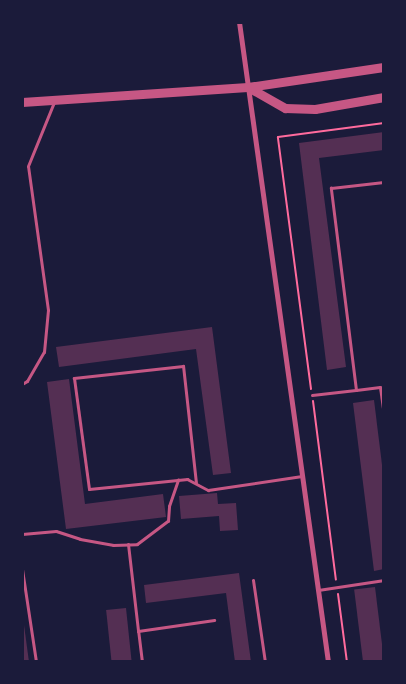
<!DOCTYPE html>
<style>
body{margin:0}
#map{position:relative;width:406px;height:684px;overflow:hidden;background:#1b1b3a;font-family:Roboto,sans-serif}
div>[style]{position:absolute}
.building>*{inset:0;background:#542f53;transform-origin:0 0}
.path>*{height:2px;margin:-1px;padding:0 1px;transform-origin:1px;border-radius:1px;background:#ff6b9d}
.service>*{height:3px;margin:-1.5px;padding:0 1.5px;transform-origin:1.5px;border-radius:1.5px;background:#c65784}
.minor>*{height:5px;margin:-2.5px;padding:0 2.5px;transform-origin:2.5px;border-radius:2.5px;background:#c65784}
.tertiary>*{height:9px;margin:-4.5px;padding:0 4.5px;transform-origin:4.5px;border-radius:4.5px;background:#c65784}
span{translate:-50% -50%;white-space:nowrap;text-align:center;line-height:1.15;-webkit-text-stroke:4.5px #1b1b3a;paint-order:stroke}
.frame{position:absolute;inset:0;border:24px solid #1b1b3a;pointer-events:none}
</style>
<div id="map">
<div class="building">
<div style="clip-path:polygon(384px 132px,384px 150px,319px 158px,346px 367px,327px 370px,299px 143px)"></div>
<div style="clip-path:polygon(212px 327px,231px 473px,213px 475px,196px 349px,59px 367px,56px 347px)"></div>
<div style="clip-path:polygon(69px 379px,85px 504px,163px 494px,166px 517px,66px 529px,47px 382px)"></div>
<div style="clip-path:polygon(374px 400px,384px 481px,384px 569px,374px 571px,353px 403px)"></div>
<div style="clip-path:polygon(217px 493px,218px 504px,236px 503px,238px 530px,220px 531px,219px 516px,181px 519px,179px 496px)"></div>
<div style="clip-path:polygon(239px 573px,251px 662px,235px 662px,226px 593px,146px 603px,144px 585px)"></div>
<div style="left:375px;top:587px;width:76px;height:21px;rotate:83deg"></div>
<div style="left:126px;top:608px;width:54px;height:20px;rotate:84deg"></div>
<div style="clip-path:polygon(24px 625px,29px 662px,22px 662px)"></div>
</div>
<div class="path">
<div style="left:311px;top:389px;width:254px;rotate:-97.5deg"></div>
<div style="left:278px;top:137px;width:107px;rotate:-7.5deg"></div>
<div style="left:313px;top:401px;width:180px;rotate:82.7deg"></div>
<div style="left:338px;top:594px;width:69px;rotate:82.5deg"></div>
</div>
<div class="service">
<div style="left:22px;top:384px;width:6px;rotate:-31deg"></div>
<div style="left:27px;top:381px;width:34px;rotate:-60deg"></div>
<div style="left:44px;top:352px;width:42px;rotate:-84.6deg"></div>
<div style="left:48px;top:310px;width:145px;rotate:-97.9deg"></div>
<div style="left:28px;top:166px;width:69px;rotate:-67.9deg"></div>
<div style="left:356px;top:390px;width:24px;rotate:-7deg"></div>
<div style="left:380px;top:387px;width:28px;rotate:82deg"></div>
<div style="left:312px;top:395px;width:44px;rotate:-6.5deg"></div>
<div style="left:356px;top:390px;width:204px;rotate:-97.1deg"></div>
<div style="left:331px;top:188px;width:53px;rotate:-6.5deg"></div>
<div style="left:196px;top:483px;width:118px;rotate:-96.3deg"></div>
<div style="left:183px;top:366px;width:110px;rotate:173.7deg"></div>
<div style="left:74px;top:378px;width:112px;rotate:82.3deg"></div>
<div style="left:89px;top:489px;width:99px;rotate:-5.8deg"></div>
<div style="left:187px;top:479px;width:24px;rotate:28deg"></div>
<div style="left:208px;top:490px;width:95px;rotate:-8.5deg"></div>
<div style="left:22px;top:534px;width:34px;rotate:-5deg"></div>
<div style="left:56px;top:531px;width:25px;rotate:18deg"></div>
<div style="left:80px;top:539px;width:34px;rotate:10deg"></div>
<div style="left:113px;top:545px;width:24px;rotate:-2deg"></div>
<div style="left:137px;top:544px;width:39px;rotate:-37deg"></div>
<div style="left:168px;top:521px;width:15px;rotate:-86deg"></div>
<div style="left:169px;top:506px;width:28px;rotate:-71deg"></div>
<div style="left:128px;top:544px;width:88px;rotate:83.4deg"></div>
<div style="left:22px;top:569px;width:94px;rotate:81.4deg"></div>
<div style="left:253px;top:580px;width:83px;rotate:81.7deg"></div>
<div style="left:318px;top:590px;width:67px;rotate:-8.6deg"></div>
<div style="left:142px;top:662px;width:31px;rotate:-97deg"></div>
<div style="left:138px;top:631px;width:77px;rotate:-8.2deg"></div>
</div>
<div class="minor">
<div style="left:239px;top:22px;width:646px;rotate:82.08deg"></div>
</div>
<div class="tertiary">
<div style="left:248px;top:87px;width:43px;rotate:29.6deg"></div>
<div style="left:285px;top:108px;width:30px;rotate:2deg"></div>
<div style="left:315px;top:109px;width:70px;rotate:-9.9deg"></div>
<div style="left:22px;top:102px;width:226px;rotate:-3.8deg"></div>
<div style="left:248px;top:87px;width:137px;rotate:-8.4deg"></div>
</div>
<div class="frame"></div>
</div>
